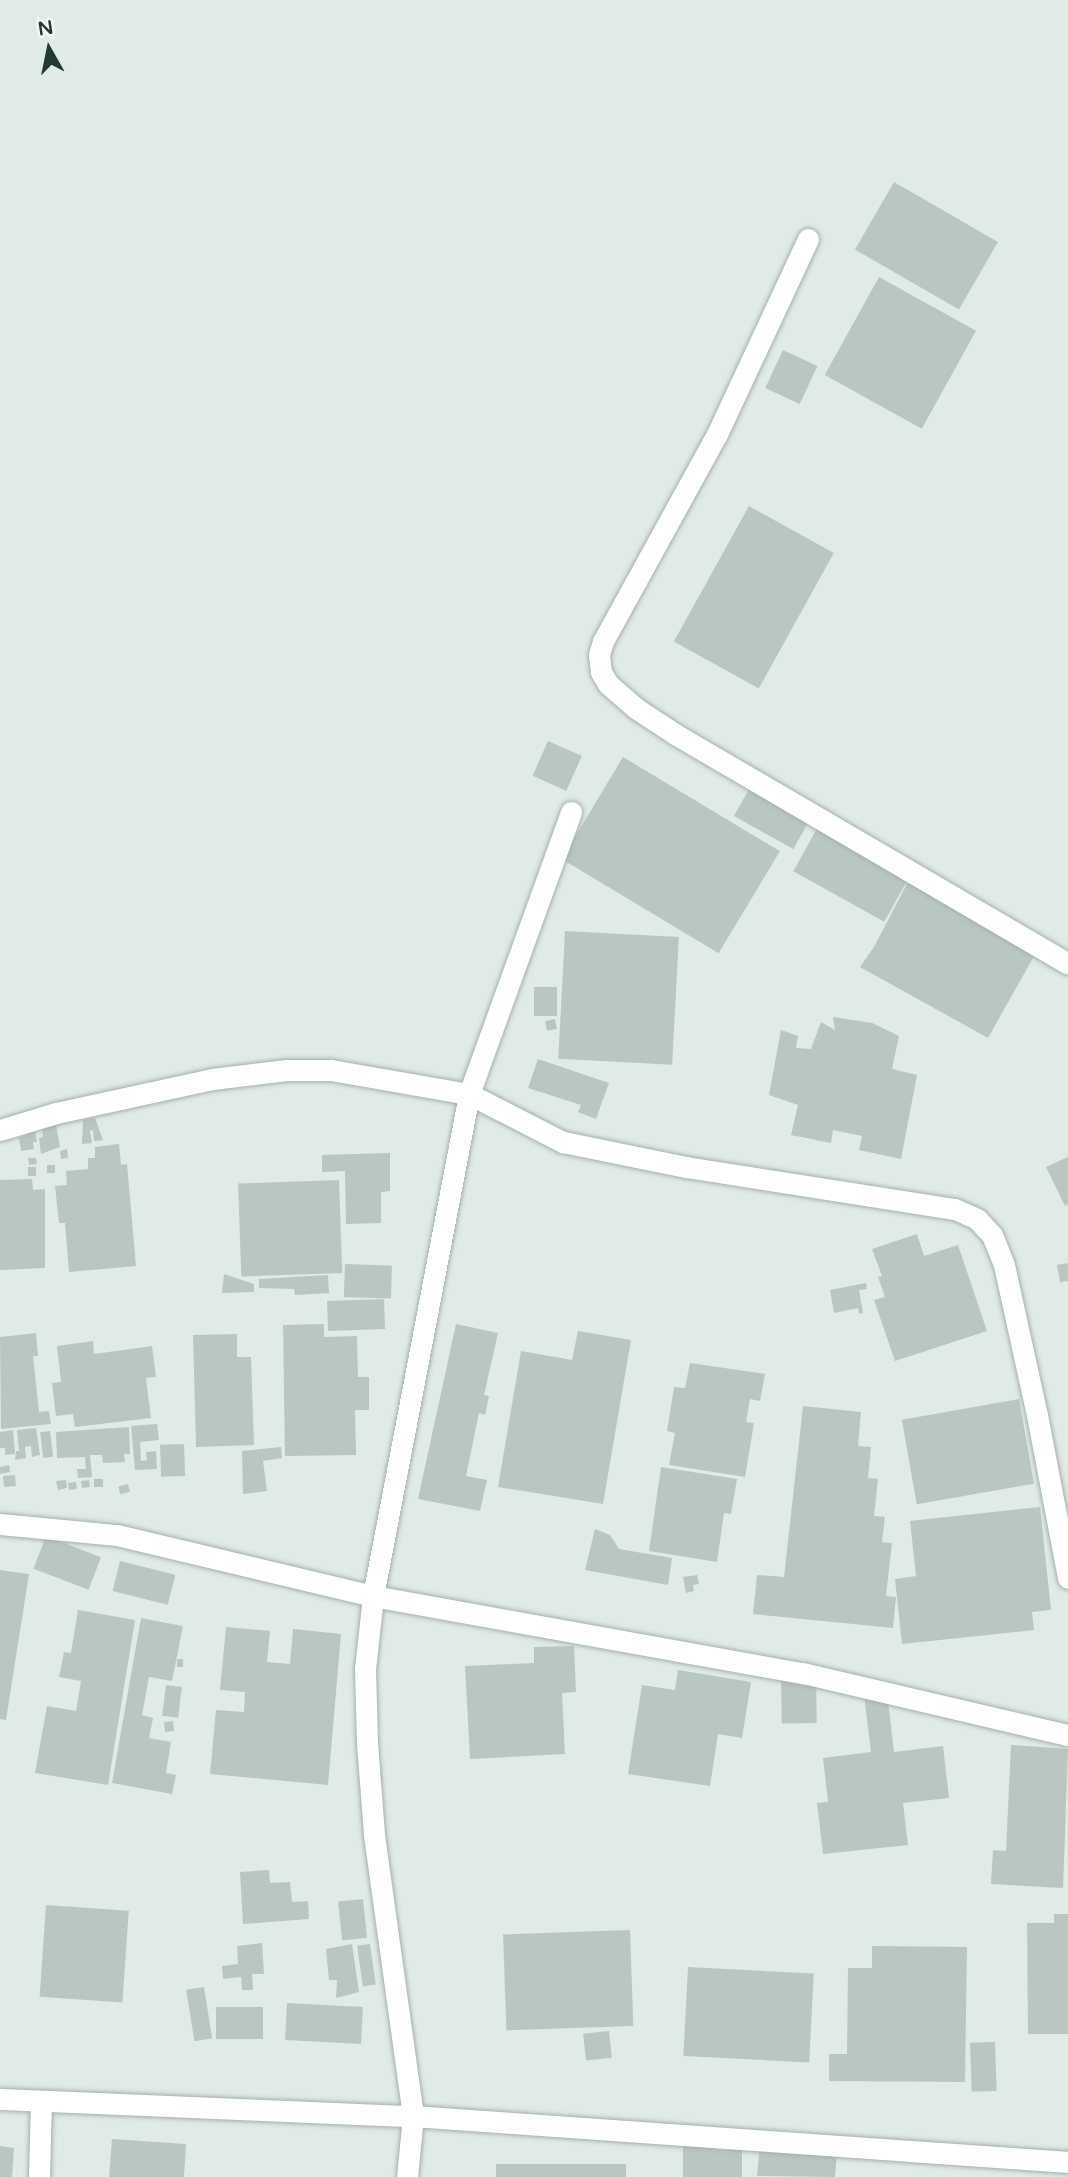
<!DOCTYPE html>
<style>
body{margin:0}
#map{position:relative;width:1068px;height:2177px;overflow:hidden;background:#e0eae6;font-family:"Varela Round",sans-serif}
div>[style]{position:absolute}
.building>*{inset:0;background:#b9c7c2;transform-origin:0 0}
.roads{filter:drop-shadow(0 0 2px #a3b1ad) drop-shadow(0 0 2px #a3b1ad)}
.minor>*{height:21px;margin:-10.5px;padding:0 10.5px;transform-origin:10.5px;border-radius:10.5px;background:#fff}
span{translate:-50% -50%;white-space:nowrap;text-align:center;line-height:1.15;-webkit-text-stroke:5px #f1f7f4;paint-order:stroke}
.north{position:absolute;left:14px;top:14px;width:70px;height:70px;-webkit-text-stroke:5px #f1f7f4;paint-order:stroke;rotate:351deg;font-size:19px;font-weight:700;line-height:28px;text-align:center;color:#223934}
.north::after{content:'';display:block;margin:auto;width:24px;height:32px;background:#223934;clip-path:polygon(50% 0,100% 100%,50% 72%,0 100%)}
</style>
<div id="map">
<div class="building">
<div style="left:894px;top:182px;width:120px;height:78px;rotate:30deg"></div>
<div style="left:879px;top:277px;width:111px;height:112px;rotate:29deg"></div>
<div style="left:783px;top:350px;width:38px;height:42px;rotate:25deg"></div>
<div style="left:749px;top:506px;width:97px;height:155px;rotate:29deg"></div>
<div style="left:548px;top:741px;width:37px;height:38px;rotate:24deg"></div>
<div style="left:623px;top:757px;width:183px;height:119px;rotate:31deg"></div>
<div style="left:749px;top:789px;width:68px;height:31px;rotate:29deg"></div>
<div style="left:819px;top:825px;width:104px;height:53px;rotate:29deg"></div>
<div style="clip-path:polygon(910px 878px,1038px 949px,988px 1038px,860px 967px,874px 947px)"></div>
<div style="left:565px;top:931px;width:114px;height:128px;rotate:3deg"></div>
<div style="left:534px;top:987px;width:23px;height:29px"></div>
<div style="clip-path:polygon(833px 1017px,872px 1023px,899px 1036px,892px 1069px,917px 1075px,901px 1159px,859px 1150px,862px 1136px,833px 1130px,831px 1143px,791px 1135px,798px 1105px,769px 1095px,781px 1030px,798px 1036px,796px 1048px,811px 1049px,821px 1022px,835px 1030px)"></div>
<div style="left:555px;top:1019px;width:10px;height:10px;rotate:79deg"></div>
<div style="clip-path:polygon(538px 1059px,609px 1083px,596px 1119px,578px 1112px,581px 1105px,528px 1088px)"></div>
<div style="clip-path:polygon(95px 1118px,103px 1140px,94px 1141px,93px 1130px,90px 1131px,92px 1143px,82px 1144px,83px 1120px)"></div>
<div style="clip-path:polygon(56px 1125px,60px 1147px,41px 1154px,39px 1138px,43px 1137px,42px 1127px)"></div>
<div style="clip-path:polygon(35px 1131px,37px 1142px,33px 1142px,34px 1149px,21px 1151px,19px 1138px)"></div>
<div style="clip-path:polygon(119px 1144px,121px 1165px,127px 1164px,136px 1266px,69px 1272px,65px 1223px,59px 1223px,55px 1186px,67px 1185px,66px 1171px,88px 1169px,88px 1158px,95px 1158px,95px 1147px)"></div>
<div style="clip-path:polygon(67px 1149px,68px 1158px,61px 1159px,60px 1151px)"></div>
<div style="clip-path:polygon(390px 1153px,390px 1191px,381px 1192px,381px 1223px,346px 1224px,345px 1171px,322px 1172px,322px 1155px)"></div>
<div style="clip-path:polygon(1068px 1157px,1068px 1204px,1065px 1206px,1046px 1167px)"></div>
<div style="clip-path:polygon(28px 1158px,36px 1158px,37px 1164px,29px 1165px)"></div>
<div style="left:47px;top:1165px;width:8px;height:8px"></div>
<div style="left:28px;top:1167px;width:8px;height:9px"></div>
<div style="clip-path:polygon(32px 1179px,33px 1190px,45px 1189px,45px 1268px,0 1270px,0 1180px)"></div>
<div style="left:339px;top:1180px;width:93px;height:101px;rotate:88deg"></div>
<div style="clip-path:polygon(917px 1234px,924px 1256px,958px 1245px,987px 1331px,895px 1361px,874px 1300px,885px 1297px,878px 1277px,882px 1276px,872px 1249px)"></div>
<div style="clip-path:polygon(1068px 1263px,1068px 1281px,1060px 1282px,1057px 1265px)"></div>
<div style="left:345px;top:1264px;width:47px;height:33px;rotate:2deg"></div>
<div style="clip-path:polygon(224px 1274px,254px 1284px,254px 1292px,222px 1293px)"></div>
<div style="clip-path:polygon(328px 1275px,329px 1293px,295px 1295px,294px 1289px,259px 1288px,259px 1279px)"></div>
<div style="clip-path:polygon(866px 1283px,867px 1289px,859px 1290px,863px 1313px,859px 1314px,858px 1308px,834px 1313px,830px 1290px)"></div>
<div style="left:384px;top:1299px;width:30px;height:57px;rotate:88deg"></div>
<div style="clip-path:polygon(324px 1324px,324px 1337px,357px 1336px,358px 1377px,369px 1377px,369px 1410px,355px 1410px,356px 1455px,285px 1456px,283px 1325px)"></div>
<div style="clip-path:polygon(456px 1324px,498px 1333px,484px 1395px,489px 1396px,485px 1415px,479px 1413px,466px 1476px,487px 1480px,480px 1511px,418px 1499px)"></div>
<div style="clip-path:polygon(578px 1331px,631px 1340px,603px 1504px,498px 1487px,521px 1351px,572px 1360px)"></div>
<div style="clip-path:polygon(36px 1333px,38px 1356px,33px 1356px,39px 1412px,49px 1411px,51px 1424px,1px 1429px,0 1337px)"></div>
<div style="clip-path:polygon(237px 1334px,237px 1357px,251px 1357px,254px 1445px,196px 1447px,193px 1335px)"></div>
<div style="clip-path:polygon(93px 1341px,94px 1354px,152px 1346px,156px 1377px,146px 1378px,151px 1418px,75px 1427px,73px 1414px,56px 1416px,52px 1383px,61px 1382px,57px 1346px)"></div>
<div style="clip-path:polygon(690px 1363px,765px 1374px,760px 1401px,750px 1399px,746px 1422px,754px 1423px,745px 1477px,669px 1465px,675px 1433px,667px 1431px,674px 1387px,685px 1388px)"></div>
<div style="left:1019px;top:1399px;width:86px;height:119px;rotate:80deg"></div>
<div style="clip-path:polygon(803px 1406px,861px 1412px,858px 1446px,871px 1447px,868px 1478px,878px 1479px,874px 1516px,885px 1517px,882px 1542px,892px 1543px,886px 1596px,896px 1597px,893px 1628px,753px 1614px,757px 1575px,784px 1577px)"></div>
<div style="clip-path:polygon(157px 1424px,159px 1440px,140px 1442px,141px 1461px,147px 1460px,146px 1452px,156px 1451px,157px 1469px,135px 1470px,131px 1426px)"></div>
<div style="clip-path:polygon(129px 1427px,130px 1454px,124px 1454px,125px 1462px,103px 1463px,102px 1455px,90px 1455px,92px 1477px,78px 1478px,77px 1469px,86px 1469px,85px 1457px,57px 1458px,56px 1432px)"></div>
<div style="clip-path:polygon(36px 1428px,40px 1455px,32px 1457px,31px 1446px,25px 1447px,26px 1458px,15px 1460px,16px 1451px,19px 1451px,17px 1430px)"></div>
<div style="clip-path:polygon(13px 1430px,15px 1454px,5px 1455px,5px 1448px,0 1448px,0 1432px)"></div>
<div style="left:50px;top:1431px;width:26px;height:10px;rotate:83deg"></div>
<div style="left:184px;top:1444px;width:32px;height:24px;rotate:88deg"></div>
<div style="clip-path:polygon(281px 1447px,282px 1458px,263px 1461px,267px 1491px,243px 1494px,242px 1451px)"></div>
<div style="clip-path:polygon(9px 1465px,10px 1472px,0 1474px,0 1467px)"></div>
<div style="clip-path:polygon(661px 1467px,737px 1479px,731px 1514px,724px 1513px,717px 1562px,649px 1551px)"></div>
<div style="left:15px;top:1475px;width:11px;height:12px;rotate:85deg"></div>
<div style="left:94px;top:1479px;width:9px;height:8px"></div>
<div style="clip-path:polygon(66px 1480px,67px 1488px,58px 1490px,56px 1481px)"></div>
<div style="left:89px;top:1480px;width:7px;height:8px;rotate:82deg"></div>
<div style="left:76px;top:1482px;width:7px;height:8px;rotate:82deg"></div>
<div style="left:128px;top:1484px;width:8px;height:10px;rotate:76deg"></div>
<div style="clip-path:polygon(1040px 1507px,1051px 1610px,1032px 1612px,1034px 1630px,902px 1644px,895px 1579px,916px 1576px,910px 1521px)"></div>
<div style="clip-path:polygon(595px 1529px,610px 1535px,619px 1549px,672px 1558px,668px 1585px,585px 1570px)"></div>
<div style="left:46px;top:1536px;width:59px;height:35px;rotate:21deg"></div>
<div style="left:120px;top:1561px;width:57px;height:31px;rotate:14deg"></div>
<div style="clip-path:polygon(0 1570px,29px 1574px,6px 1720px,0 1719px)"></div>
<div style="clip-path:polygon(697px 1575px,699px 1584px,693px 1585px,694px 1591px,686px 1593px,683px 1577px)"></div>
<div style="clip-path:polygon(78px 1610px,135px 1620px,108px 1785px,35px 1773px,47px 1706px,76px 1711px,81px 1681px,59px 1677px,64px 1652px,71px 1653px)"></div>
<div style="clip-path:polygon(141px 1618px,183px 1626px,172px 1681px,149px 1677px,142px 1715px,153px 1718px,149px 1738px,171px 1742px,166px 1773px,176px 1775px,172px 1794px,112px 1783px)"></div>
<div style="clip-path:polygon(226px 1627px,270px 1631px,267px 1662px,290px 1664px,293px 1629px,341px 1634px,328px 1785px,210px 1774px,216px 1710px,244px 1712px,245px 1692px,220px 1690px)"></div>
<div style="clip-path:polygon(574px 1646px,576px 1692px,562px 1693px,565px 1754px,470px 1759px,465px 1666px,534px 1663px,534px 1647px)"></div>
<div style="left:177px;top:1659px;width:6px;height:8px"></div>
<div style="clip-path:polygon(678px 1670px,751px 1682px,742px 1738px,718px 1734px,710px 1786px,628px 1774px,642px 1685px,675px 1690px)"></div>
<div style="left:816px;top:1678px;width:45px;height:35px;rotate:89deg"></div>
<div style="left:166px;top:1685px;width:16px;height:31px;rotate:7deg"></div>
<div style="clip-path:polygon(887px 1693px,894px 1752px,943px 1746px,949px 1798px,903px 1803px,908px 1845px,823px 1854px,817px 1803px,828px 1802px,823px 1758px,871px 1752px,864px 1695px)"></div>
<div style="left:173px;top:1721px;width:10px;height:9px;rotate:84deg"></div>
<div style="clip-path:polygon(1011px 1745px,1068px 1749px,1063px 1888px,991px 1884px,993px 1850px,1006px 1851px)"></div>
<div style="clip-path:polygon(269px 1870px,270px 1883px,290px 1882px,292px 1902px,308px 1901px,309px 1919px,243px 1924px,240px 1872px)"></div>
<div style="left:363px;top:1899px;width:39px;height:25px;rotate:84deg"></div>
<div style="left:46px;top:1905px;width:83px;height:92px;rotate:4deg"></div>
<div style="clip-path:polygon(1054px 1914px,1068px 1914px,1068px 2034px,1028px 2034px,1027px 1923px,1054px 1923px)"></div>
<div style="left:630px;top:1930px;width:96px;height:127px;rotate:88deg"></div>
<div style="clip-path:polygon(262px 1943px,264px 1974px,252px 1974px,253px 1990px,242px 1990px,241px 1977px,223px 1979px,222px 1966px,238px 1964px,237px 1946px)"></div>
<div style="clip-path:polygon(352px 1944px,359px 1992px,336px 1998px,337px 1980px,329px 1980px,326px 1949px)"></div>
<div style="left:370px;top:1944px;width:41px;height:13px;rotate:82deg"></div>
<div style="clip-path:polygon(872px 1946px,967px 1947px,965px 2082px,829px 2081px,829px 2054px,847px 2054px,848px 1968px,872px 1968px)"></div>
<div style="left:688px;top:1967px;width:126px;height:89px;rotate:3deg"></div>
<div style="left:204px;top:1987px;width:52px;height:18px;rotate:81deg"></div>
<div style="left:287px;top:2003px;width:76px;height:37px;rotate:3deg"></div>
<div style="left:216px;top:2007px;width:47px;height:32px"></div>
<div style="left:609px;top:2031px;width:27px;height:26px;rotate:84deg"></div>
<div style="left:995px;top:2042px;width:49px;height:25px;rotate:88deg"></div>
<div style="clip-path:polygon(112px 2139px,186px 2144px,184px 2177px,109px 2177px)"></div>
<div style="clip-path:polygon(683px 2143px,719px 2143px,719px 2150px,742px 2150px,742px 2177px,683px 2177px)"></div>
<div style="clip-path:polygon(760px 2143px,837px 2152px,835px 2177px,757px 2176px)"></div>
<div style="clip-path:polygon(0 2146px,14px 2148px,12px 2177px,0 2177px)"></div>
<div style="left:496px;top:2164px;width:130px;height:13px"></div>
</div>
<div class="roads">
<div class="minor">
<div style="left:808px;top:239px;width:215px;rotate:115deg"></div>
<div style="left:717px;top:434px;width:236px;rotate:118.8deg"></div>
<div style="left:603px;top:641px;width:15px;rotate:106deg"></div>
<div style="left:599px;top:655px;width:17px;rotate:83deg"></div>
<div style="left:601px;top:672px;width:14px;rotate:60deg"></div>
<div style="left:608px;top:684px;width:38px;rotate:41deg"></div>
<div style="left:637px;top:709px;width:45px;rotate:33.3deg"></div>
<div style="left:675px;top:734px;width:455px;rotate:30.3deg"></div>
<div style="left:0;top:1130px;width:59px;rotate:-16.9deg"></div>
<div style="left:56px;top:1113px;width:160px;rotate:-12.3deg"></div>
<div style="left:212px;top:1079px;width:75px;rotate:-6.9deg"></div>
<div style="left:286px;top:1070px;width:45px"></div>
<div style="left:331px;top:1070px;width:140px;rotate:9.9deg"></div>
<div style="left:469px;top:1094px;width:106px;rotate:27.1deg"></div>
<div style="left:563px;top:1142px;width:126px;rotate:11.5deg"></div>
<div style="left:686px;top:1167px;width:272px;rotate:8.9deg"></div>
<div style="left:955px;top:1209px;width:24px;rotate:24deg"></div>
<div style="left:977px;top:1219px;width:22px;rotate:47deg"></div>
<div style="left:992px;top:1235px;width:32px;rotate:68deg"></div>
<div style="left:1004px;top:1265px;width:154px;rotate:77.6deg"></div>
<div style="left:1037px;top:1415px;width:166px;rotate:79.2deg"></div>
<div style="left:0;top:1524px;width:118px;rotate:5.4deg"></div>
<div style="left:117px;top:1535px;width:263px;rotate:13.4deg"></div>
<div style="left:373px;top:1596px;width:437px;rotate:10.2deg"></div>
<div style="left:803px;top:1673px;width:272px;rotate:13.2deg"></div>
<div style="left:0;top:2099px;width:413px;rotate:2.4deg"></div>
<div style="left:413px;top:2116px;width:657px;rotate:4.02deg"></div>
<div style="left:39px;top:2177px;width:76px;rotate:-88.5deg"></div>
<div style="left:407px;top:2177px;width:61px;rotate:-84.4deg"></div>
<div style="left:413px;top:2116px;width:285px;rotate:-97.9deg"></div>
<div style="left:374px;top:1834px;width:90px;rotate:-94.4deg"></div>
<div style="left:367px;top:1744px;width:75px;rotate:-91.5deg"></div>
<div style="left:365px;top:1669px;width:73px;rotate:-83.7deg"></div>
<div style="left:373px;top:1596px;width:511px;rotate:-79.17deg"></div>
<div style="left:469px;top:1094px;width:300px;rotate:-70.1deg"></div>
</div>
</div>
<div class="north">N</div>
</div>
